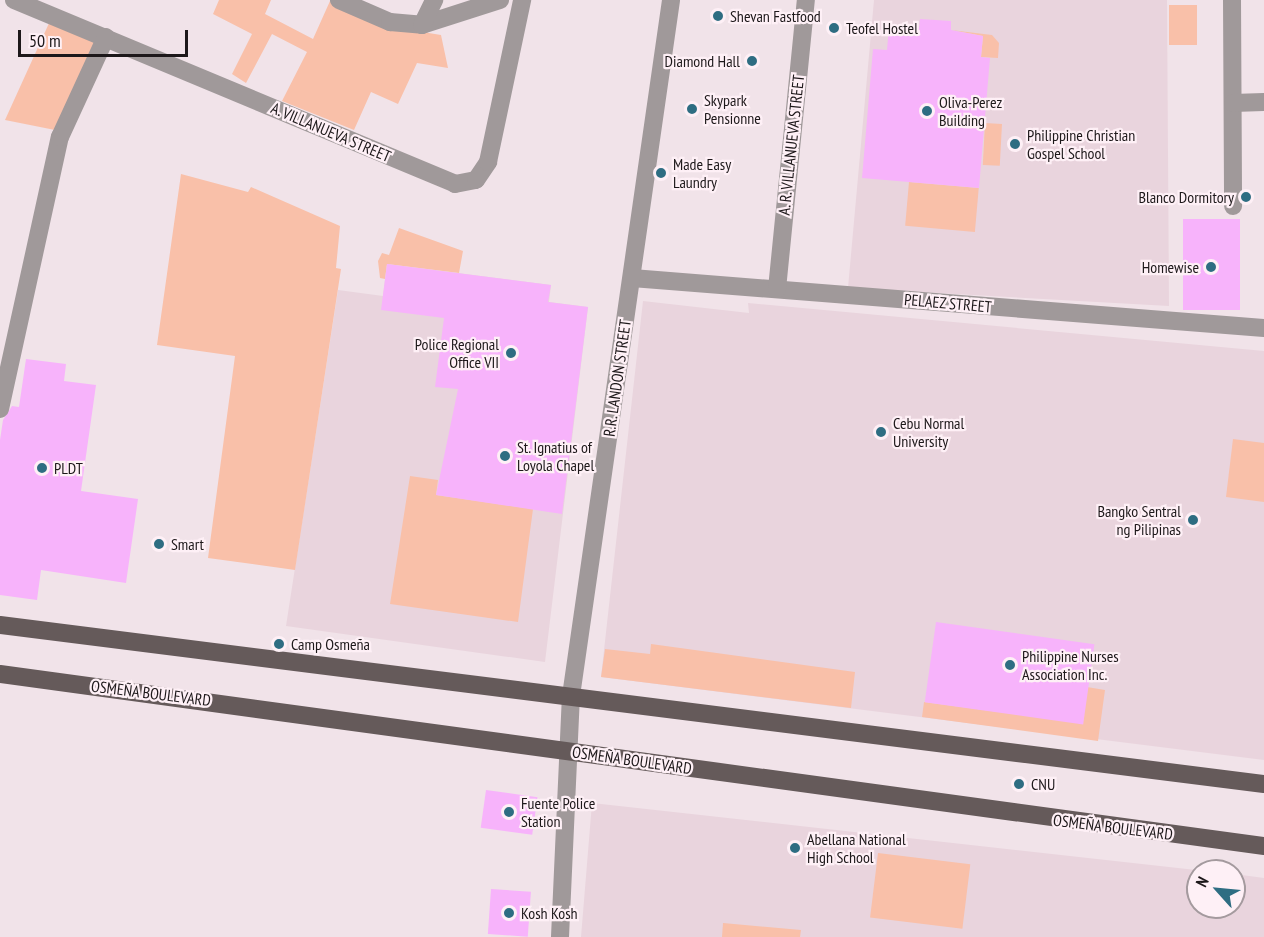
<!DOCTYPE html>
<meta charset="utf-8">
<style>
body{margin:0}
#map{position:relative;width:1264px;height:937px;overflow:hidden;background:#f1e3e9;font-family:"PT Sans Narrow",sans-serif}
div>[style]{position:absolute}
.built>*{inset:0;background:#e9d4dd}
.green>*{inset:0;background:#f9c0a9;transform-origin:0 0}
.building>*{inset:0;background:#f7b3fb;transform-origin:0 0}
.minor>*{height:18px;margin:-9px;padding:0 9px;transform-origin:9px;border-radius:9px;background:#a0999a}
.major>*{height:18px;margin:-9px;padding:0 9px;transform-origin:9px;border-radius:9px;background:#655a5a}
.dots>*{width:16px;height:16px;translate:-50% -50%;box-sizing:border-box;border:3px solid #fef0f6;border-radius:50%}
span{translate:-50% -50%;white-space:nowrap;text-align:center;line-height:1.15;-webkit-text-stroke:4.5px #fef0f6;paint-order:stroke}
.poi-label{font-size:16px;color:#1d181a}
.left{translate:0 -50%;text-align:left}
.right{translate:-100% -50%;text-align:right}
.street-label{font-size:16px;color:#1d181a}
.north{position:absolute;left:1186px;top:859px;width:60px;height:60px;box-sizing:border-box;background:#fef0f6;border:2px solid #a49a9e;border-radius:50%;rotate:297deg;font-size:16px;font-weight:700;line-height:24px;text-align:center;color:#1d181a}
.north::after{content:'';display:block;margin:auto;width:21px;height:27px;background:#2e6d82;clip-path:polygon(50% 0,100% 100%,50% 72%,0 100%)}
.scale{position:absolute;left:18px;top:30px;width:170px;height:27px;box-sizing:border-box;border:3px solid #1d181a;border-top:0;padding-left:8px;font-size:18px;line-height:21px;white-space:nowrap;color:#1d181a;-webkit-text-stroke:4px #fef0f6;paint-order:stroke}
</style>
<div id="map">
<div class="built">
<div style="clip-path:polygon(874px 0,1167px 0,1169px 306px,848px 288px)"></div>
<div style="clip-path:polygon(387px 264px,551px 285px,549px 302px,588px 307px,545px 662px,286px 626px,338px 290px,383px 296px)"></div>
<div style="clip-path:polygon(643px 301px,749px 313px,748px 303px,1264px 351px,1264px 760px,601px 677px)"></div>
<div style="clip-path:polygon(592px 803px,1205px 871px,1198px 871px,1198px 907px,1234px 907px,1234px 874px,1264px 878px,1264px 937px,581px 937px)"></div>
</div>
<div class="green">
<div style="clip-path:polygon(219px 0,271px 0,265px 14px,313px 39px,330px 1px,392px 27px,441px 35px,448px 68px,417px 63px,398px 104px,371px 92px,354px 130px,282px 101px,307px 52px,272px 34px,246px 83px,232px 74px,252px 34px,213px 14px)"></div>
<div style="left:1197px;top:5px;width:40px;height:28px;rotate:90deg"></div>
<div style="clip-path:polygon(50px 21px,100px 43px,55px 130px,5px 120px)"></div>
<div style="clip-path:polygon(951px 30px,992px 35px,999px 43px,998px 58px,981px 57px,983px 36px)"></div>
<div style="left:985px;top:123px;width:17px;height:42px;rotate:3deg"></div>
<div style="clip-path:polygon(181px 174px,248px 192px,251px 187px,340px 226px,336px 268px,341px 269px,295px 570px,208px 558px,235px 356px,157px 345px)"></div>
<div style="left:909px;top:182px;width:70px;height:44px;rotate:5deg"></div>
<div style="clip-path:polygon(399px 228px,463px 251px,459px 273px,387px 264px,385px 279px,380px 278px,378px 261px,382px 253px,389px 255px)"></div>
<div style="clip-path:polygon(1233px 439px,1264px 443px,1264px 502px,1226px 497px)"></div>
<div style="clip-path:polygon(410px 476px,438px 480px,436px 495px,533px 509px,518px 622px,390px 604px)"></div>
<div style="clip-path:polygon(651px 644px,855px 672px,851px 708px,601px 677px,605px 649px,650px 654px)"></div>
<div style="clip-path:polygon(1087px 687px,1105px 690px,1098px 741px,922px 717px,924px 702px,1082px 723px)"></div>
<div style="left:878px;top:853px;width:93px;height:65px;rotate:7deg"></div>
<div style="clip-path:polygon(723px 923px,801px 930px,800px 937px,722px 937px)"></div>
</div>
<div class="building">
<div style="clip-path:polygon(920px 19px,951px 21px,951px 30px,983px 36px,981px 57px,990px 58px,979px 188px,862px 178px,873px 49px,887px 50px,889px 27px,919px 29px)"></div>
<div style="left:1183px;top:219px;width:57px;height:91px"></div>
<div style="clip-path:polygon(387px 264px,551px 285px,548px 302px,588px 307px,562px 514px,436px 495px,458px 389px,435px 387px,444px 318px,381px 310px)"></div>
<div style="clip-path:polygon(26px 359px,66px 364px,64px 381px,96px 385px,81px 491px,138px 499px,126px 583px,41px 570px,37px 600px,0 595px,0 440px,3px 420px,12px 406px,19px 407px)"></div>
<div style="left:936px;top:622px;width:160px;height:81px;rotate:8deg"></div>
<div style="left:486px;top:790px;width:52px;height:38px;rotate:8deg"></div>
<div style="left:491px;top:889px;width:40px;height:45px;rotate:4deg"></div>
</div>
<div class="minor">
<div style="left:14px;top:0;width:478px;rotate:22.6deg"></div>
<div style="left:455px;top:184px;width:21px;rotate:-11deg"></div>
<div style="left:476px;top:180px;width:22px;rotate:-56deg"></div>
<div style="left:488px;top:162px;width:166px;rotate:-78.1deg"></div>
<div style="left:339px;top:0;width:56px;rotate:23.3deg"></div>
<div style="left:390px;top:22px;width:32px;rotate:5deg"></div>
<div style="left:422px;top:25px;width:82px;rotate:-17.8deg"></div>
<div style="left:1232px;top:0;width:206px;rotate:89.7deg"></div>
<div style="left:422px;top:25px;width:28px;rotate:-64deg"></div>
<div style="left:1233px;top:103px;width:31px;rotate:-2deg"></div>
<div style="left:632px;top:278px;width:634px;rotate:4.52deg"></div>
<div style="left:777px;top:289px;width:290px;rotate:-84.3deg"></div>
<div style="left:0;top:409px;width:279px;rotate:-77.6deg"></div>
<div style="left:60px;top:137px;width:110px;rotate:-65.3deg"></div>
<div style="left:560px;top:937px;width:241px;rotate:-87.4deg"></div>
<div style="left:571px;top:696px;width:703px;rotate:-81.82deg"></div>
</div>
<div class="major">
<div style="left:0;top:625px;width:1274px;rotate:7.17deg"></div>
<div style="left:0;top:674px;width:1276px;rotate:7.75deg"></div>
</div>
<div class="dots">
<div style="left:718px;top:16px;background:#2e6d82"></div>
<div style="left:834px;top:28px;background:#2e6d82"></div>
<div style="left:752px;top:61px;background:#2e6d82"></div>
<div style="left:692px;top:109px;background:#2e6d82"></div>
<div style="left:927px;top:111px;background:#2e6d82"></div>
<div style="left:1015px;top:144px;background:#2e6d82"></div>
<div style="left:661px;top:173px;background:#2e6d82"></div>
<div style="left:1246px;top:197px;background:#2e6d82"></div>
<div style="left:1211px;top:267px;background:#2e6d82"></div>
<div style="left:511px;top:353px;background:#2e6d82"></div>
<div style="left:881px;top:432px;background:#2e6d82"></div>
<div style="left:505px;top:456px;background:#2e6d82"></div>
<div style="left:42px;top:468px;background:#2e6d82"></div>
<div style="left:1193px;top:520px;background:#2e6d82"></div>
<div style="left:159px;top:544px;background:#2e6d82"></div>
<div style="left:279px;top:644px;background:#2e6d82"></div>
<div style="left:1010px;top:665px;background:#2e6d82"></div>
<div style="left:1019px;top:784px;background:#2e6d82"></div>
<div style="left:509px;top:812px;background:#2e6d82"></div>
<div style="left:795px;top:848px;background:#2e6d82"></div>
<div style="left:509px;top:913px;background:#2e6d82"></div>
</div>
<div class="poi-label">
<span class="left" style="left:730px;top:16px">Shevan Fastfood</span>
<span class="left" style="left:846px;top:28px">Teofel Hostel</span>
<span class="right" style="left:740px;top:61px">Diamond Hall</span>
<span class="left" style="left:704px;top:109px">Skypark<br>Pensionne</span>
<span class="left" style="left:939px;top:111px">Oliva-Perez<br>Building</span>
<span class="left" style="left:1027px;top:144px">Philippine Christian<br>Gospel School</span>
<span class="left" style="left:673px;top:173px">Made Easy<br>Laundry</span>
<span class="right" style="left:1234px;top:197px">Blanco Dormitory</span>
<span class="right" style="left:1199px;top:267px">Homewise</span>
<span class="right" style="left:499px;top:353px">Police Regional<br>Office VII</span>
<span class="left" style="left:893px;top:432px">Cebu Normal<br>University</span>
<span class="left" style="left:517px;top:456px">St. Ignatius of<br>Loyola Chapel</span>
<span class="left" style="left:54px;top:468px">PLDT</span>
<span class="right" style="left:1181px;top:520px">Bangko Sentral<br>ng Pilipinas</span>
<span class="left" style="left:171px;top:544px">Smart</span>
<span class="left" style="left:291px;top:644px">Camp Osmeña</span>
<span class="left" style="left:1022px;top:665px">Philippine Nurses<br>Association Inc.</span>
<span class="left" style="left:1031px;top:784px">CNU</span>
<span class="left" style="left:521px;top:812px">Fuente Police<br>Station</span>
<span class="left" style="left:807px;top:848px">Abellana National<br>High School</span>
<span class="left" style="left:521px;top:913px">Kosh Kosh</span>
</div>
<div class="street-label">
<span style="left:331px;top:132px;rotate:23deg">A. VILLANUEVA STREET</span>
<span style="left:791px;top:145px;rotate:-84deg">A. R. VILLANUEVA STREET</span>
<span style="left:948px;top:303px;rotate:5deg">PELAEZ STREET</span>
<span style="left:617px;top:378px;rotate:-82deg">R.R. LANDON STREET</span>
<span style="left:151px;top:693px;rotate:7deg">OSMEÑA BOULEVARD</span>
<span style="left:632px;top:760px;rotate:8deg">OSMEÑA BOULEVARD</span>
<span style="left:1113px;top:827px;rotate:7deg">OSMEÑA BOULEVARD</span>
</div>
<div class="north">N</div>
<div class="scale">50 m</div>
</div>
